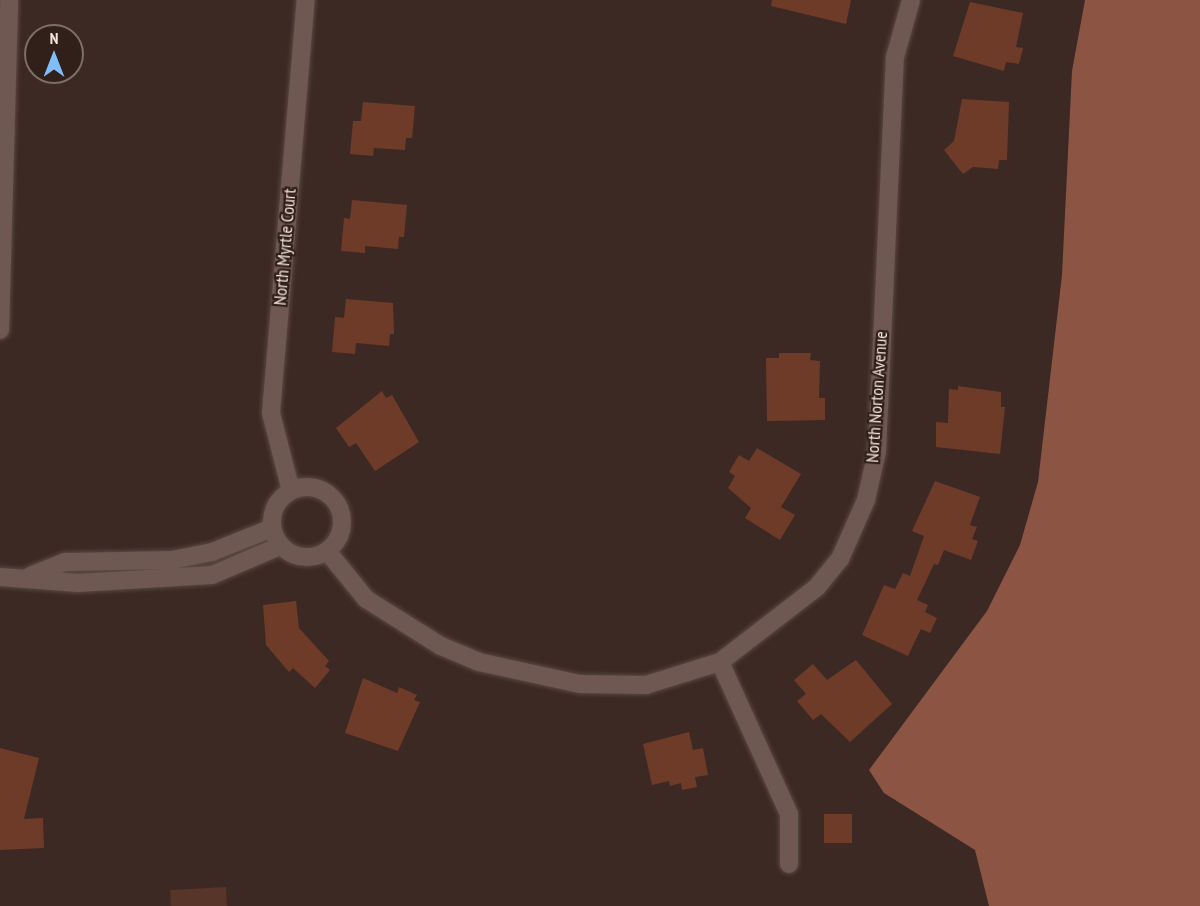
<!DOCTYPE html>
<style>
body{margin:0}
#map{position:relative;width:1200px;height:906px;overflow:hidden;background:#3c2923;font-family:"PT Sans Narrow",sans-serif}
div>[style]{position:absolute}
.green>*{inset:0;background:#583529;transform-origin:0 0}
.forest>*{inset:0;background:#8c5543}
.building>*{inset:0;background:#6e3b29;transform-origin:0 0}
.roads{filter:drop-shadow(0 0 2px #584843) drop-shadow(0 0 2px #584843)}
.street>*{height:18px;margin:-9px;padding:0 9px;transform-origin:9px;border-radius:9px;background:#6e5851}
.street>.ring{margin:-9px;padding:0;box-sizing:content-box;background:none;border:18px solid #6e5851;border-radius:50%}
.secondary>*{height:18px;margin:-9px;padding:0 9px;transform-origin:9px;border-radius:9px;background:#6e5851}
span{translate:-50% -50%;white-space:nowrap;text-align:center;line-height:1.15;-webkit-text-stroke:4.5px #311f19;paint-order:stroke}
.street-label{font-size:18px;color:#f1e4df}
.north{position:absolute;left:24px;top:24px;width:60px;height:60px;box-sizing:border-box;background:#311f19;border:2px solid #7e6e68;border-radius:50%;rotate:0deg;font-size:16px;font-weight:700;line-height:24px;text-align:center;color:#f1e4df}
.north::after{content:'';display:block;margin:auto;width:21px;height:27px;background:#80bdfa;clip-path:polygon(50% 0,100% 100%,50% 72%,0 100%)}
</style>
<div id="map">
<div class="green">
<div style="left:226px;top:887px;width:19px;height:56px;rotate:87deg"></div>
</div>
<div class="forest">
<div style="clip-path:polygon(1085px 0,1200px 0,1200px 906px,989px 906px,975px 850px,884px 793px,869px 770px,987px 611px,1020px 545px,1038px 482px,1062px 275px,1072px 71px)"></div>
</div>
<div class="building">
<div style="clip-path:polygon(772px 0,851px 0,846px 24px,771px 6px)"></div>
<div style="clip-path:polygon(970px 2px,1023px 13px,1016px 47px,1023px 48px,1019px 64px,1006px 62px,1004px 71px,953px 56px)"></div>
<div style="clip-path:polygon(962px 99px,1009px 102px,1007px 160px,999px 160px,998px 169px,973px 167px,963px 174px,944px 150px,954px 141px)"></div>
<div style="clip-path:polygon(363px 102px,415px 106px,412px 138px,406px 138px,405px 150px,374px 148px,373px 156px,350px 154px,353px 121px,361px 121px)"></div>
<div style="clip-path:polygon(352px 200px,407px 205px,404px 237px,399px 237px,398px 249px,365px 246px,365px 253px,341px 251px,344px 218px,350px 219px)"></div>
<div style="clip-path:polygon(346px 299px,393px 303px,394px 334px,390px 334px,389px 346px,356px 343px,355px 354px,332px 352px,335px 317px,344px 318px)"></div>
<div style="clip-path:polygon(779px 353px,811px 353px,810px 360px,820px 361px,819px 398px,825px 398px,825px 420px,767px 421px,766px 358px,779px 358px)"></div>
<div style="clip-path:polygon(958px 386px,1001px 392px,1001px 407px,1005px 407px,1000px 454px,936px 447px,936px 422px,948px 423px,949px 389px,958px 390px)"></div>
<div style="clip-path:polygon(382px 391px,386px 398px,392px 395px,419px 442px,375px 471px,356px 443px,349px 447px,336px 428px)"></div>
<div style="clip-path:polygon(757px 448px,801px 474px,781px 507px,795px 515px,780px 540px,745px 518px,751px 508px,728px 488px,735px 476px,729px 472px,739px 455px,749px 461px)"></div>
<div style="clip-path:polygon(935px 481px,980px 497px,970px 525px,977px 527px,972px 539px,978px 541px,971px 560px,944px 550px,938px 565px,934px 564px,917px 600px,928px 605px,925px 612px,937px 618px,930px 633px,921px 629px,908px 656px,862px 635px,884px 585px,895px 589px,903px 573px,910px 576px,924px 536px,912px 531px)"></div>
<div style="clip-path:polygon(296px 601px,299px 628px,329px 661px,325px 666px,330px 670px,315px 688px,293px 668px,289px 672px,266px 645px,263px 605px)"></div>
<div style="clip-path:polygon(856px 660px,892px 704px,850px 742px,821px 714px,813px 720px,797px 701px,806px 694px,794px 680px,813px 664px,827px 680px)"></div>
<div style="clip-path:polygon(363px 678px,397px 693px,399px 687px,417px 695px,414px 700px,420px 702px,398px 751px,345px 733px)"></div>
<div style="clip-path:polygon(689px 732px,693px 750px,703px 748px,708px 775px,695px 777px,697px 787px,682px 790px,681px 783px,670px 786px,669px 781px,652px 785px,643px 744px)"></div>
<div style="clip-path:polygon(0 748px,39px 758px,24px 819px,43px 818px,44px 848px,0 850px)"></div>
<div style="left:824px;top:814px;width:28px;height:29px"></div>
</div>
<div class="roads">
<div class="street">
<div class="ring" style="left:272px;top:487px;width:52px;height:52px"></div>
<div style="left:291px;top:491px;width:81px;rotate:-104.4deg"></div>
<div style="left:271px;top:413px;width:414px;rotate:-85.2deg"></div>
<div style="left:327px;top:551px;width:62px;rotate:50.9deg"></div>
<div style="left:366px;top:599px;width:89px;rotate:32.1deg"></div>
<div style="left:441px;top:646px;width:41px;rotate:22.8deg"></div>
<div style="left:479px;top:662px;width:103px;rotate:12.3deg"></div>
<div style="left:580px;top:684px;width:66px;rotate:0.9deg"></div>
<div style="left:646px;top:685px;width:77px;rotate:-17.3deg"></div>
<div style="left:30px;top:576px;width:38px;rotate:-22deg"></div>
<div style="left:65px;top:562px;width:107px;rotate:-1.1deg"></div>
<div style="left:172px;top:560px;width:41px;rotate:-11.3deg"></div>
<div style="left:212px;top:552px;width:65px;rotate:-21.8deg"></div>
<div style="left:0;top:577px;width:78px;rotate:4.4deg"></div>
<div style="left:78px;top:583px;width:134px;rotate:-3.4deg"></div>
<div style="left:212px;top:575px;width:74px;rotate:-23.1deg"></div>
<div style="left:789px;top:864px;width:50px;rotate:-90deg"></div>
<div style="left:789px;top:814px;width:167px;rotate:-114.4deg"></div>
<div style="left:720px;top:662px;width:123px;rotate:-37.7deg"></div>
<div style="left:817px;top:587px;width:36px;rotate:-51deg"></div>
<div style="left:840px;top:559px;width:64px;rotate:-66.2deg"></div>
<div style="left:866px;top:500px;width:50px;rotate:-77.3deg"></div>
<div style="left:877px;top:451px;width:394px;rotate:-87.4deg"></div>
<div style="left:895px;top:57px;width:59px;rotate:-74.3deg"></div>
</div>
<div class="secondary">
<div style="left:0;top:330px;width:330px;rotate:-88.4deg"></div>
</div>
</div>
<div class="street-label">
<span style="left:285px;top:247px;rotate:-85deg">North Myrtle Court</span>
<span style="left:877px;top:397px;rotate:-86deg">North Norton Avenue</span>
</div>
<div class="north">N</div>
</div>
